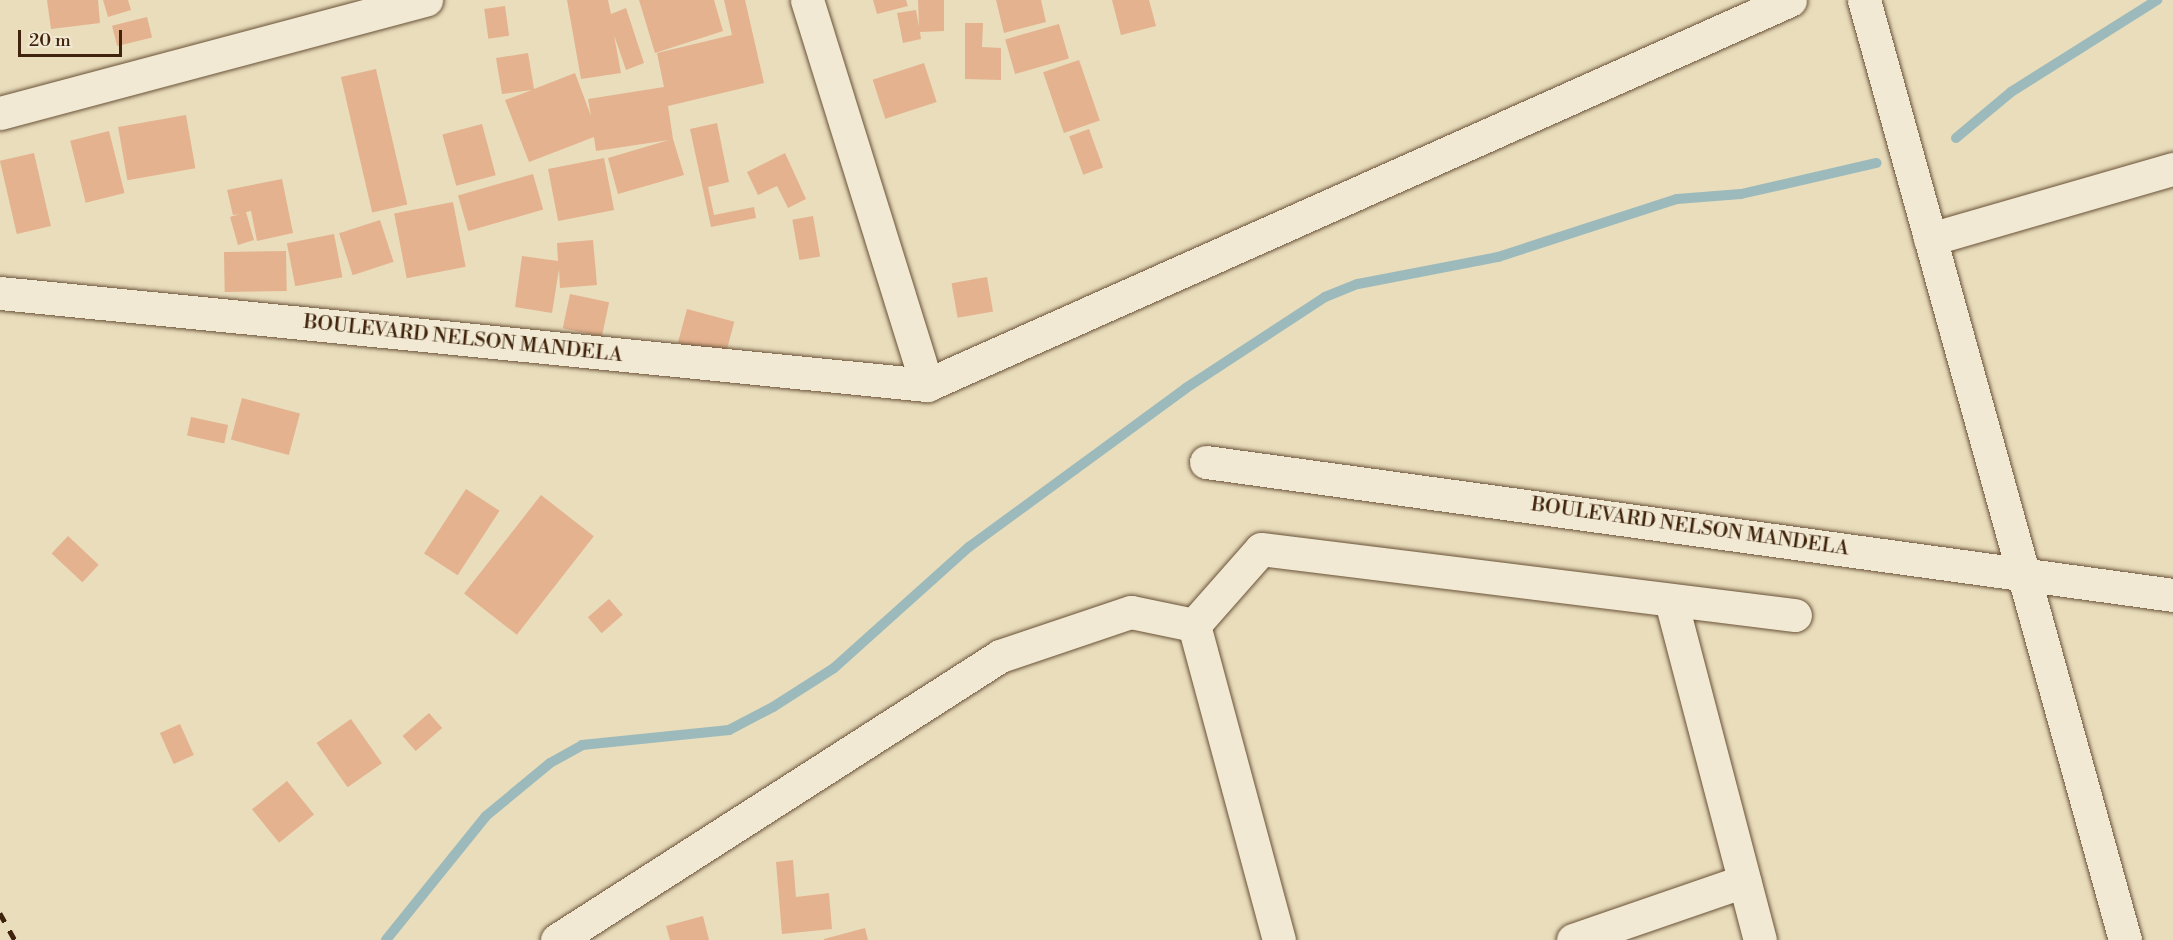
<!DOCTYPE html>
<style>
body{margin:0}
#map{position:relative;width:2173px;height:940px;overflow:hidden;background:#e9ddbc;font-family:"Libre Bodoni",serif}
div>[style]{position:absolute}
.stream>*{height:10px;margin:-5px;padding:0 5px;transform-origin:5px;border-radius:5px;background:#9cbabb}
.building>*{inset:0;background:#e4b28f;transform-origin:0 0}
.roads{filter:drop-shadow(0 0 2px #6a5238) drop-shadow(0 0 2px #6a5238)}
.minor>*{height:33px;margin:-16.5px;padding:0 16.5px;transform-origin:16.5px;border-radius:16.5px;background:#f1e9d3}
.rail>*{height:4.5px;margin-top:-2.25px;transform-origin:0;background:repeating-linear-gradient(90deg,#40230c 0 10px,transparent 0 20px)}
span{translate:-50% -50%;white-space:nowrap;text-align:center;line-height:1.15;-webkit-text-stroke:4.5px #f1e9d3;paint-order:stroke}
.street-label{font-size:20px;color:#40230c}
.scale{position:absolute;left:18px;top:30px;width:104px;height:27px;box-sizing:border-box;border:3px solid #40230c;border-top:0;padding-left:8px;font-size:18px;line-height:21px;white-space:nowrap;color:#40230c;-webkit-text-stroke:4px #f1e9d3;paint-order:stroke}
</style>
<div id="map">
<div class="stream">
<div style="left:1956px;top:138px;width:72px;rotate:-39.9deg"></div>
<div style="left:2011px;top:92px;width:173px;rotate:-32.2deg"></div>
<div style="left:386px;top:940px;width:159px;rotate:-51.1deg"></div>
<div style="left:486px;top:816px;width:83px;rotate:-39.6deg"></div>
<div style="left:550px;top:763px;width:37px;rotate:-29deg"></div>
<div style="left:582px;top:745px;width:148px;rotate:-5.8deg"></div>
<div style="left:729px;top:730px;width:50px;rotate:-27.6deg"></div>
<div style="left:773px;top:707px;width:72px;rotate:-32.6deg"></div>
<div style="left:834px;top:668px;width:181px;rotate:-41.9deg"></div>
<div style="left:969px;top:547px;width:269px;rotate:-36.2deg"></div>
<div style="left:1186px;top:388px;width:166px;rotate:-33.2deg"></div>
<div style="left:1325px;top:297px;width:35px;rotate:-22deg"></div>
<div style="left:1358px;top:284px;width:143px;rotate:-10.9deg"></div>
<div style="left:1498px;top:257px;width:188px;rotate:-18deg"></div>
<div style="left:1677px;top:199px;width:64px;rotate:-4.5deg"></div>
<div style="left:1741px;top:194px;width:139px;rotate:-12.9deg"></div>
</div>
<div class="building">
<div style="clip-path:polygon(47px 0,98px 0,100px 23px,51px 29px)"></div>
<div style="clip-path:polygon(103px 0,128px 0,131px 10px,108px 17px)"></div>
<div style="clip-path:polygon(567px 0,608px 0,611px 14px,626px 8px,644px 63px,626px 70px,614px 35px,621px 73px,581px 79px)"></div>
<div style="clip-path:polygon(639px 0,714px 0,723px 31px,655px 53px)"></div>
<div style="clip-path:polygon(724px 0,745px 0,764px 83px,668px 106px,673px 139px,684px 175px,618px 194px,608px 158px,669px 140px,596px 151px,594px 137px,529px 162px,505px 100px,532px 90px,502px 94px,496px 58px,528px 53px,534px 89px,575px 73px,591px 116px,588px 99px,664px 87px,657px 53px,732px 35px)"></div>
<div style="clip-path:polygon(873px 0,906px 0,908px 6px,877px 14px)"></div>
<div style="clip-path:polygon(918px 0,944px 0,944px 31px,920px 32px,921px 39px,903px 43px,897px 13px,916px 10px,919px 27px)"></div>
<div style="clip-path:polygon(996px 0,1041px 0,1046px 22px,1004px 33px)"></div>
<div style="clip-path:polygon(1112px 0,1149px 0,1156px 26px,1121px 35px)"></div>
<div style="left:505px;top:6px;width:30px;height:21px;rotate:82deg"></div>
<div style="left:147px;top:17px;width:21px;height:36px;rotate:76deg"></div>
<div style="clip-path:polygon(965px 23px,983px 23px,982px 47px,1001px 48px,1001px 80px,965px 79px)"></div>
<div style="left:1059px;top:24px;width:36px;height:56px;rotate:74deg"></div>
<div style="left:1079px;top:60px;width:64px;height:38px;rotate:71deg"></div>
<div style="left:924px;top:63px;width:41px;height:54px;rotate:72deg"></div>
<div style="left:376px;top:69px;width:139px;height:36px;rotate:77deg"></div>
<div style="left:186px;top:115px;width:54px;height:69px;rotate:80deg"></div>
<div style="clip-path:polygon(717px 123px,729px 182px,708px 187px,714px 215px,754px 207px,756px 218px,711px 227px,690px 129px)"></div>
<div style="left:482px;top:124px;width:53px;height:41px;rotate:75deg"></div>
<div style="left:1089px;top:129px;width:41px;height:21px;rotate:70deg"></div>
<div style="left:109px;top:131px;width:64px;height:40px;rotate:76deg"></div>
<div style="left:34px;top:153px;width:75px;height:35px;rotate:77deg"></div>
<div style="clip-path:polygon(785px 153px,806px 199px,788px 208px,777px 186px,758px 195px,747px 172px)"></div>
<div style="left:604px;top:158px;width:53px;height:57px;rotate:79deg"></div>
<div style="left:533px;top:174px;width:37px;height:78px;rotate:74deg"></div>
<div style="clip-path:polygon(282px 179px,293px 233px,257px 241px,251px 211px,246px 212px,254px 240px,238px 245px,230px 217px,240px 214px,233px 215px,227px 190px)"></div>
<div style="left:453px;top:202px;width:66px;height:60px;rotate:79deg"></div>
<div style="left:813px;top:216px;width:41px;height:21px;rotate:80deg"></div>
<div style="left:380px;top:220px;width:44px;height:43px;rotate:72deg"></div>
<div style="left:334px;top:234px;width:44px;height:48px;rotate:79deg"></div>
<div style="clip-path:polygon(593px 240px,597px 285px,560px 288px,559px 269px,552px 313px,515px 307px,522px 256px,558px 261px,557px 243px)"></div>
<div style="left:286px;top:251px;width:40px;height:62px;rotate:89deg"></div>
<div style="left:987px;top:277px;width:35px;height:36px;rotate:80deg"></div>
<div style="left:570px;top:294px;width:40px;height:35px;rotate:12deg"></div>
<div style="left:687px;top:309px;width:49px;height:35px;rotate:15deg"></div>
<div style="left:242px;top:398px;width:60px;height:43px;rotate:15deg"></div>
<div style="left:191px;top:417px;width:38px;height:19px;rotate:12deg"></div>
<div style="left:466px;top:489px;width:40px;height:77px;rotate:33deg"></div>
<div style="left:541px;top:495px;width:67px;height:125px;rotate:38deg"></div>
<div style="left:68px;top:536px;width:42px;height:24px;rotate:43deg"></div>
<div style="left:609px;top:599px;width:21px;height:28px;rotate:49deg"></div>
<div style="left:429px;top:713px;width:20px;height:35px;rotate:49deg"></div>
<div style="left:351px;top:719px;width:54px;height:42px;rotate:55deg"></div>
<div style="left:180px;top:724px;width:34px;height:22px;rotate:66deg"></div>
<div style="left:287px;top:781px;width:43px;height:45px;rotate:51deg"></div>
<div style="clip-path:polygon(793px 860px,796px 897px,829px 893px,832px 929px,782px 934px,776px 862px)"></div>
<div style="clip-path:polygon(703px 916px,709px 940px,670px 940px,666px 926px)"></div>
<div style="clip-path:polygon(865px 928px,868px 940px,824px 940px,824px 939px)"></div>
</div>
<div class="roads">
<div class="minor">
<div style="left:807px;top:0;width:403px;rotate:72.7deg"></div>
<div style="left:1864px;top:0;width:976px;rotate:74.48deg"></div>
<div style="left:0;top:113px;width:441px;rotate:-14.9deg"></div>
<div style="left:1930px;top:239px;width:253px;rotate:-16.1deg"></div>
<div style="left:0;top:293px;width:932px;rotate:5.67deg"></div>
<div style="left:927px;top:385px;width:945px;rotate:-24.04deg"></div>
<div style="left:1206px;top:462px;width:976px;rotate:7.83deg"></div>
<div style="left:1671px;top:601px;width:350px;rotate:75.3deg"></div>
<div style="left:1194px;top:625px;width:101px;rotate:-48.6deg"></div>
<div style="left:1261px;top:549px;width:538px;rotate:7.05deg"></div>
<div style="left:557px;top:940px;width:526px;rotate:-32.66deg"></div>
<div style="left:1000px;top:656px;width:138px;rotate:-18.6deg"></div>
<div style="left:1131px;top:612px;width:64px;rotate:11.7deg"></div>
<div style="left:1194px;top:625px;width:326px;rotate:74.9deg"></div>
<div style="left:1573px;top:940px;width:181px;rotate:-19deg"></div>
</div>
</div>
<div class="rail">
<div style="left:0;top:913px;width:31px;rotate:61deg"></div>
</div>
<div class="street-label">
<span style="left:463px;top:339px;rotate:6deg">BOULEVARD NELSON MANDELA</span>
<span style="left:1690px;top:527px;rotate:8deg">BOULEVARD NELSON MANDELA</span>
</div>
<div class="scale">20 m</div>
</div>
